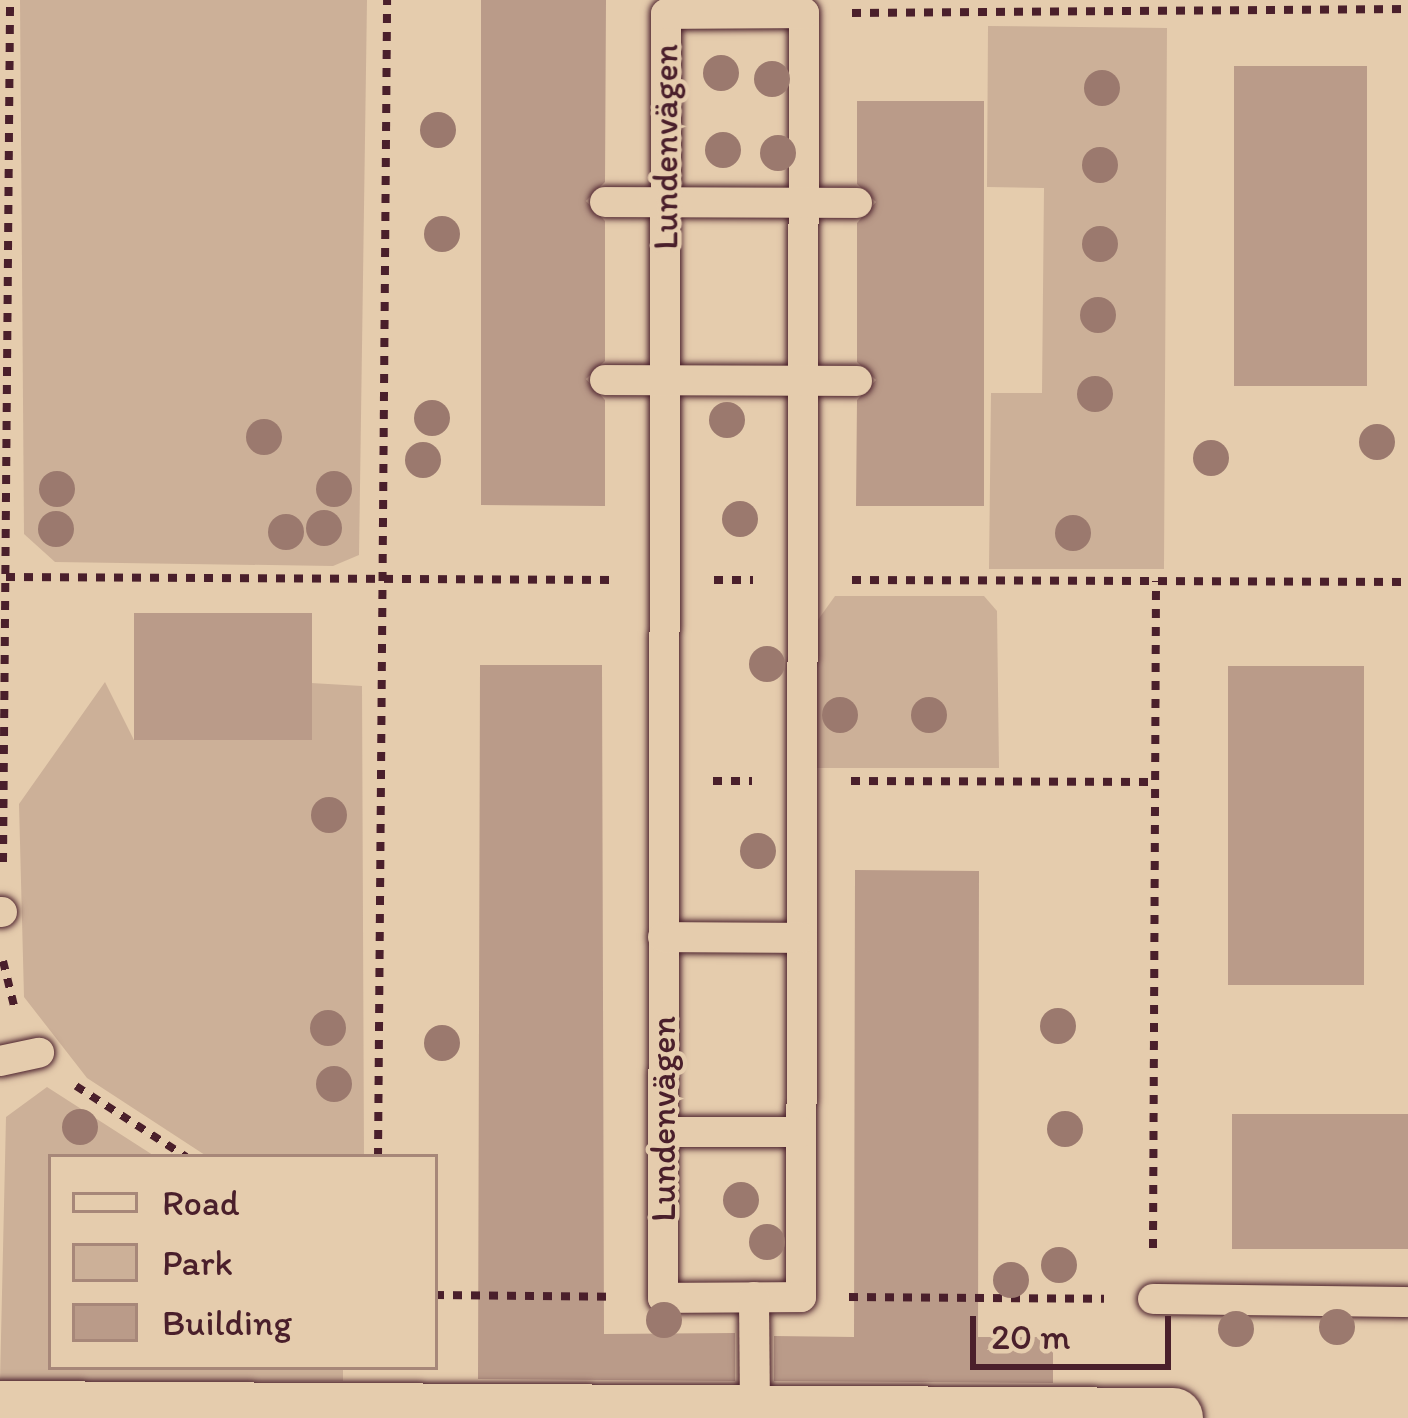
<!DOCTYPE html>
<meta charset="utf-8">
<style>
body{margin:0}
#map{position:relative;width:1408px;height:1418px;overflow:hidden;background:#e5ccad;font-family:Itim,sans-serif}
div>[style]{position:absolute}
.green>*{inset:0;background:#ccb098}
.building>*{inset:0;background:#ba9b89;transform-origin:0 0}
.path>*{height:8px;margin-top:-4px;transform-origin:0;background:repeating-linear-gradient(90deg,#4a1f2b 0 9px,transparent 0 18px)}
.roads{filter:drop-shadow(0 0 3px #4a1f2b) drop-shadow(0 0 3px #4a1f2b)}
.lane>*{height:30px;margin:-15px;padding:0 15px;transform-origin:15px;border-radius:15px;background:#e5ccad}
.street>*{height:60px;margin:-30px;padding:0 30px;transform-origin:30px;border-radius:30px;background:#e5ccad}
.trees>*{width:36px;height:36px;margin:-18px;border-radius:50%;background:#9b796e}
span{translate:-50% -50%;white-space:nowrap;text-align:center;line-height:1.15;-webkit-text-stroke:9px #e5ccad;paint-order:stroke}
.street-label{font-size:36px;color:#4a1f2b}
.legend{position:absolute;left:48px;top:1154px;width:390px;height:216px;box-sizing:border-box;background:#e5ccad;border:3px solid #a78779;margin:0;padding:15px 21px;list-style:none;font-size:36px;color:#4a1f2b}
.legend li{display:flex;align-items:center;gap:24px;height:60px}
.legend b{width:60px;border:3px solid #a78779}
.scale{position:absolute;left:970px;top:1316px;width:201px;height:54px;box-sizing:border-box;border:6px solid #4a1f2b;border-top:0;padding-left:15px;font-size:36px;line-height:42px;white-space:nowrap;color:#4a1f2b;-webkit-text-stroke:9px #e5ccad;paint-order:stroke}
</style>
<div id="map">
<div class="green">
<div style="clip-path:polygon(20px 0,367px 0,359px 555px,333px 566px,55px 562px,24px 534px)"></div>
<div style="clip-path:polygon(988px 26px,1167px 28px,1164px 569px,989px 569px,991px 393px,1042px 393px,1044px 188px,987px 187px)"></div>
<div style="clip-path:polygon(835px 596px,984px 596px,997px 611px,999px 768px,817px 768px,815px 624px)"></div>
<div style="clip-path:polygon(105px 682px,134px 740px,310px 740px,311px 683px,362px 686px,364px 1157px,208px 1157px,87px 1078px,24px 997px,19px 804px)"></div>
<div style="clip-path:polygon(47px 1087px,156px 1157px,51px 1157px,51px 1367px,343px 1367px,343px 1381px,0 1382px,6px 1117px)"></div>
</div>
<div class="building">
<div style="clip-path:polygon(481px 0,606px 0,605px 182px,586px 201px,605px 221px,605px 361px,586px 379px,605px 400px,605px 506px,481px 505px)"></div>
<div style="left:1234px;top:66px;width:133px;height:320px"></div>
<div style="clip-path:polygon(857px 101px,984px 101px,984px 506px,856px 506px,857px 400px,876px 380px,857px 362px,857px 223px,876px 202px,857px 184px)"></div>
<div style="left:134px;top:613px;width:178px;height:127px"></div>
<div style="clip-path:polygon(480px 665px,602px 665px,604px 1334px,735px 1333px,735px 1381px,478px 1379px)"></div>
<div style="left:1228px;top:666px;width:136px;height:319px"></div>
<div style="clip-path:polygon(855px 870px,979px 871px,978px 1337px,1053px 1337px,1053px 1383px,774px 1381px,774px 1336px,854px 1337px)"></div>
<div style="left:1232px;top:1114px;width:176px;height:135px"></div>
</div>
<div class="path">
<div style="left:852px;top:13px;width:556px;rotate:-0.41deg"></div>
<div style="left:6px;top:577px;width:609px;rotate:0.28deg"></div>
<div style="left:714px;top:580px;width:39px"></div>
<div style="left:852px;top:580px;width:556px;rotate:0.21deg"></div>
<div style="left:713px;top:781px;width:39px"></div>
<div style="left:851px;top:781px;width:302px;rotate:0.2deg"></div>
<div style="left:3px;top:862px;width:862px;rotate:-89.53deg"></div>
<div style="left:3px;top:961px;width:50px;rotate:76.2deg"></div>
<div style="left:76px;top:1086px;width:131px;rotate:32.8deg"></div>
<div style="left:378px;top:1157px;width:1157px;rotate:-89.55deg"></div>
<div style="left:1153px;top:1248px;width:667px;rotate:-89.74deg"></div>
<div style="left:435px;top:1295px;width:178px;rotate:0.6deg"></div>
<div style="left:849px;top:1297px;width:255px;rotate:0.4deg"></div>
</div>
<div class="roads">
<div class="lane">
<div style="left:804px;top:13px;width:1284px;rotate:90.13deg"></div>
<div style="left:801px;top:1297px;width:138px;rotate:179.6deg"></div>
<div style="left:663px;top:1298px;width:1284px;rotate:-89.87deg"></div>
<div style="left:666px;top:14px;width:138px;rotate:-0.4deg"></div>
<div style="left:605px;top:202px;width:252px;rotate:0.2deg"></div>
<div style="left:605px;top:380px;width:252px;rotate:0.2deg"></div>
<div style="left:0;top:912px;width:2px"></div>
<div style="left:663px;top:937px;width:139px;rotate:0.4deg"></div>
<div style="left:0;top:1061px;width:40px;rotate:-12deg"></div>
<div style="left:663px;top:1132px;width:138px"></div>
<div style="left:754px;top:1297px;width:120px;rotate:89.5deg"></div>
<div style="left:1153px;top:1299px;width:255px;rotate:0.7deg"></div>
</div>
<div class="street">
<div style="left:0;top:1411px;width:1173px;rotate:0.34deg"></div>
</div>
</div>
<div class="trees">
<div style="left:721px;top:73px"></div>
<div style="left:772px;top:79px"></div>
<div style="left:1102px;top:88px"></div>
<div style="left:438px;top:130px"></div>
<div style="left:723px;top:150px"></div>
<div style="left:778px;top:153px"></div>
<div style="left:1100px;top:165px"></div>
<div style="left:442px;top:234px"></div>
<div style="left:1100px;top:244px"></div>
<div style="left:1098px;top:315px"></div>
<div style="left:1095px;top:394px"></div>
<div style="left:432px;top:418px"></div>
<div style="left:727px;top:420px"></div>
<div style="left:264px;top:437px"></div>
<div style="left:1377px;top:442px"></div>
<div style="left:1211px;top:458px"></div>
<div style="left:423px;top:460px"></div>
<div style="left:57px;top:489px"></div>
<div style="left:334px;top:489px"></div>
<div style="left:740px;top:519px"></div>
<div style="left:324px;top:528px"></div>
<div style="left:56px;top:529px"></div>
<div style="left:286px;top:532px"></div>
<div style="left:1073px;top:533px"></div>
<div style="left:767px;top:664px"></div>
<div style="left:840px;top:715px"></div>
<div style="left:929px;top:715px"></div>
<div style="left:329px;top:815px"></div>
<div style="left:758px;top:851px"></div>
<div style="left:1058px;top:1026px"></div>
<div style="left:328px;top:1028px"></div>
<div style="left:442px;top:1043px"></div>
<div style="left:334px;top:1084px"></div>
<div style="left:80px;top:1127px"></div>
<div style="left:1065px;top:1129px"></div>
<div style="left:741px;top:1200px"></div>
<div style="left:767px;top:1242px"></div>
<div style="left:1059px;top:1265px"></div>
<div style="left:1011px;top:1280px"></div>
<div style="left:664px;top:1320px"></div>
<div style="left:1337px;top:1327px"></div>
<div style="left:1236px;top:1329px"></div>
</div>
<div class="street-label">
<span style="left:665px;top:147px;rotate:-90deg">Lundenvägen</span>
<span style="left:663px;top:1119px;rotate:-90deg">Lundenvägen</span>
</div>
<ul class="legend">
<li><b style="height:15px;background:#e5ccad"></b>Road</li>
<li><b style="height:33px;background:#ccb098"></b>Park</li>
<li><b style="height:33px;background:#ba9b89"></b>Building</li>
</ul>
<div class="scale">20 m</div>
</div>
